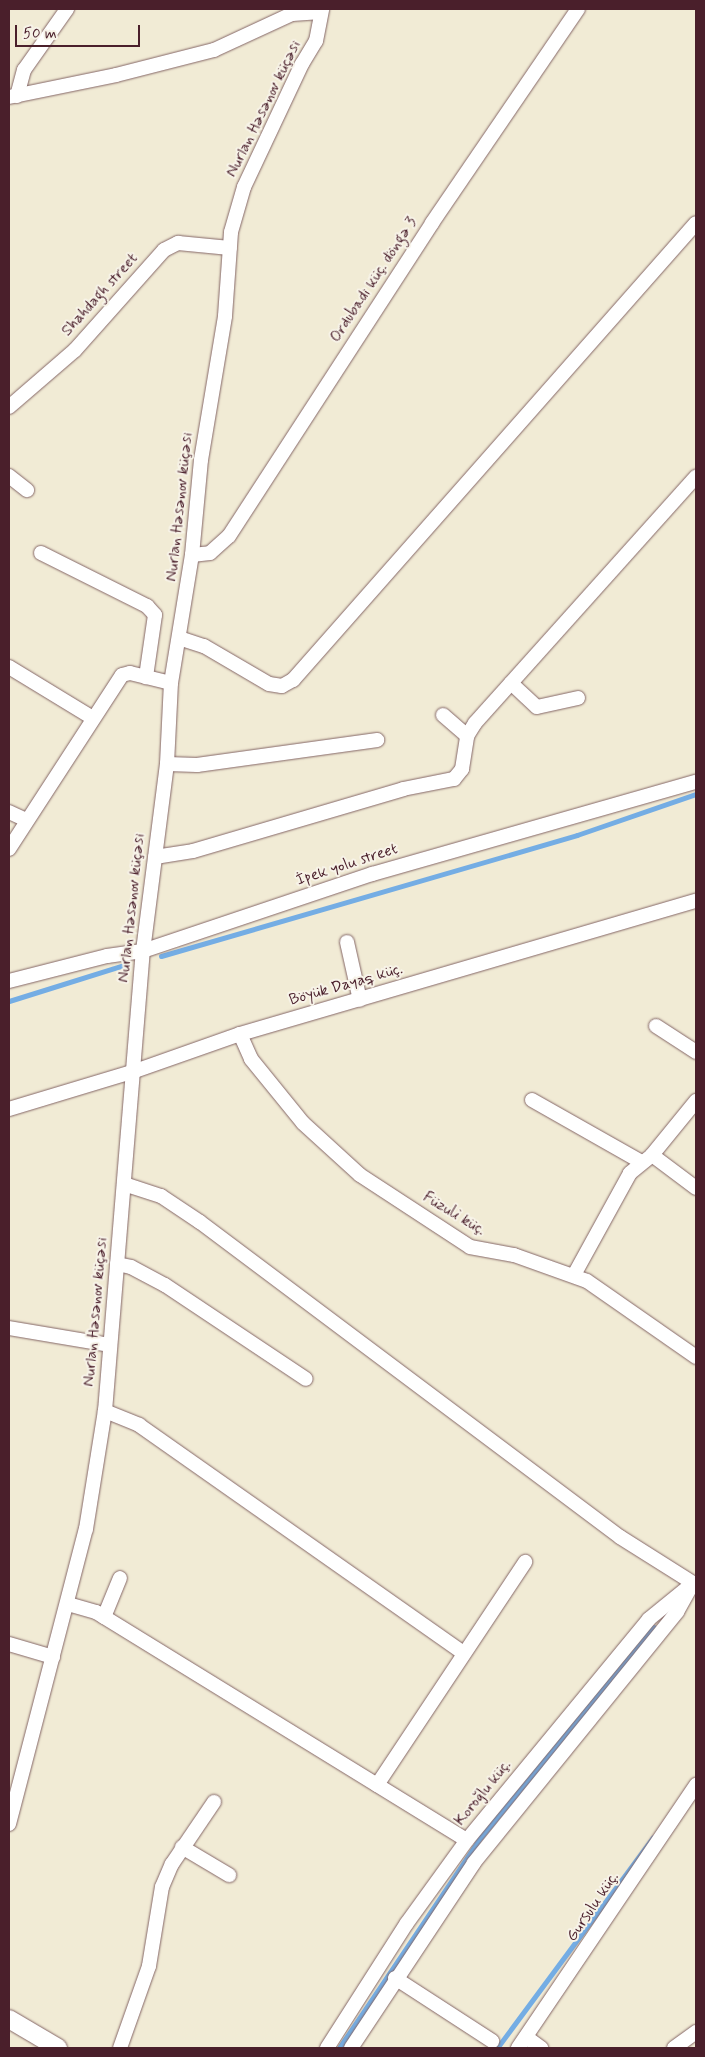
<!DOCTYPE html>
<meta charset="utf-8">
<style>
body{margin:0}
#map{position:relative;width:705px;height:2057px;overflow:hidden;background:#f1ebd5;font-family:Mynerve,sans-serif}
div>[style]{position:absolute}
.stream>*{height:5px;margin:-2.5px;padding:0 2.5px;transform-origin:2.5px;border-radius:2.5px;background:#74ade4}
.roads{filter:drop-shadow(0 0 1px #846666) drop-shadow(0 0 1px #846666)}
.minor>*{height:14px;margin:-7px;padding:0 7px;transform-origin:7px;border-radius:7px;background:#fff}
.tertiary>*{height:18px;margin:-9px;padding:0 9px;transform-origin:9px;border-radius:9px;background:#fff}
span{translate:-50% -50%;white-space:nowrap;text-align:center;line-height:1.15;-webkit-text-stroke:4px #f7f3e8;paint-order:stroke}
.street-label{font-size:16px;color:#4a1f2b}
.frame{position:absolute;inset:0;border:10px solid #4a1f2b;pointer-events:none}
.scale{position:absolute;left:15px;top:25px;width:125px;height:22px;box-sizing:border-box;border:2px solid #4a1f2b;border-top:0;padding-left:6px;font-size:15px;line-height:18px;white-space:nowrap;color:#4a1f2b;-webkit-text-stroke:4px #f7f3e8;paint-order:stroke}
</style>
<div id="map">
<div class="stream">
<div style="left:161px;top:956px;width:433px;rotate:-16.2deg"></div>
<div style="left:577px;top:835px;width:126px;rotate:-19deg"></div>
<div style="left:9px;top:1001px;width:121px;rotate:-17.4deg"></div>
<div style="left:339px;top:2048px;width:254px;rotate:-56.1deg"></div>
<div style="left:481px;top:1837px;width:272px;rotate:-50.5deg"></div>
<div style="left:497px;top:2048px;width:262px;rotate:-53.5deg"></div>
</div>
<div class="roads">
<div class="minor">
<div style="left:17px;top:96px;width:27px;rotate:-75deg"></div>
<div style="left:24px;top:70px;width:75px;rotate:-54.8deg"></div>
<div style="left:9px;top:97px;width:109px;rotate:-11.6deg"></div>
<div style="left:116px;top:75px;width:101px;rotate:-14.3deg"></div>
<div style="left:214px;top:50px;width:86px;rotate:-24.8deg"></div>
<div style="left:292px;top:14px;width:29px;rotate:-4deg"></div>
<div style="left:9px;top:407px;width:87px;rotate:-40.8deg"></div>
<div style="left:75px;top:350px;width:134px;rotate:-48.3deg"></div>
<div style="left:164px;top:250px;width:16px;rotate:-27deg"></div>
<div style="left:178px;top:243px;width:52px;rotate:5.5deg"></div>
<div style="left:9px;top:476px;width:23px;rotate:38deg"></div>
<div style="left:41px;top:553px;width:119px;rotate:26.6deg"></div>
<div style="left:147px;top:606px;width:12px;rotate:48deg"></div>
<div style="left:155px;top:615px;width:63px;rotate:98.3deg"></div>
<div style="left:192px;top:555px;width:18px;rotate:-6deg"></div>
<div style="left:210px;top:553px;width:25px;rotate:-42deg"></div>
<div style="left:229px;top:536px;width:373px;rotate:-57deg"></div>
<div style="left:432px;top:223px;width:259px;rotate:-55.7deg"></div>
<div style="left:179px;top:638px;width:26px;rotate:18deg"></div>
<div style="left:204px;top:646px;width:75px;rotate:30.3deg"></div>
<div style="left:269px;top:684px;width:13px;rotate:9deg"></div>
<div style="left:282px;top:686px;width:13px;rotate:-29deg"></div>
<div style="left:293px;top:680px;width:609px;rotate:-48.59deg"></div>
<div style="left:9px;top:667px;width:98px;rotate:31.3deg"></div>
<div style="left:511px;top:683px;width:35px;rotate:43deg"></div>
<div style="left:537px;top:707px;width:42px;rotate:-12.4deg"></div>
<div style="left:443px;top:715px;width:32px;rotate:41deg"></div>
<div style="left:167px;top:764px;width:30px;rotate:2deg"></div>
<div style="left:197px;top:765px;width:182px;rotate:-7.9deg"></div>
<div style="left:9px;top:812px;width:19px;rotate:25deg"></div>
<div style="left:9px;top:849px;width:207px;rotate:-57deg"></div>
<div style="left:122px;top:675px;width:8px;rotate:-14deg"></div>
<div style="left:130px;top:673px;width:42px;rotate:13.7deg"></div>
<div style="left:155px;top:857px;width:38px;rotate:-9deg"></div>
<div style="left:193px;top:851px;width:219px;rotate:-16.4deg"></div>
<div style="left:403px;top:789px;width:52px;rotate:-11.1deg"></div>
<div style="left:454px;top:779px;width:13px;rotate:-51deg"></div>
<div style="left:462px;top:769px;width:33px;rotate:-81deg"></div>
<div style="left:467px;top:736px;width:15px;rotate:-58deg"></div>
<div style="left:475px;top:723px;width:331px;rotate:-48.1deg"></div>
<div style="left:347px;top:942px;width:59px;rotate:77.4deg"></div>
<div style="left:9px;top:981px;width:101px;rotate:-14.3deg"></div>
<div style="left:107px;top:956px;width:36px;rotate:-8deg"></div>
<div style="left:143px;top:951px;width:242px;rotate:-18.6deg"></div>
<div style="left:372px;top:874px;width:337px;rotate:-15.9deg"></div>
<div style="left:656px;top:1026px;width:48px;rotate:33deg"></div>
<div style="left:240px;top:1034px;width:27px;rotate:66deg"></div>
<div style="left:251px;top:1059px;width:82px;rotate:50.9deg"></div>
<div style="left:303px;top:1123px;width:77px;rotate:42.4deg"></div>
<div style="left:360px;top:1175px;width:131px;rotate:33.2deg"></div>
<div style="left:470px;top:1247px;width:45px;rotate:10.3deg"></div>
<div style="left:514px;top:1255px;width:77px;rotate:19.6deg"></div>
<div style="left:587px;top:1281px;width:133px;rotate:34.9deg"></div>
<div style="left:532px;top:1100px;width:124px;rotate:29.5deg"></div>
<div style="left:9px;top:1109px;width:132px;rotate:-16.8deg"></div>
<div style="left:135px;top:1071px;width:111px;rotate:-19.4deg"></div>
<div style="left:240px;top:1034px;width:475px;rotate:-16.3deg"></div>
<div style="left:652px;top:1155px;width:55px;rotate:36.9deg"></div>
<div style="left:124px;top:1184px;width:39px;rotate:18deg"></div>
<div style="left:161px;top:1196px;width:47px;rotate:33.7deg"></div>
<div style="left:200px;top:1222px;width:525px;rotate:36.87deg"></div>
<div style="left:620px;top:1537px;width:86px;rotate:32.2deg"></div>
<div style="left:693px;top:1583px;width:33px;rotate:119deg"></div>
<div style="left:677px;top:1612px;width:323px;rotate:129deg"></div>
<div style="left:474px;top:1863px;width:222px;rotate:123.6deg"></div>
<div style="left:117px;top:1264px;width:14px;rotate:12deg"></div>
<div style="left:131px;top:1267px;width:38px;rotate:28deg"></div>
<div style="left:165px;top:1285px;width:169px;rotate:33.7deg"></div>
<div style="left:574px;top:1275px;width:116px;rotate:-61.2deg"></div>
<div style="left:630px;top:1173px;width:28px;rotate:-39deg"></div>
<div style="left:652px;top:1155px;width:70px;rotate:-50.8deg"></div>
<div style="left:9px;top:1328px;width:102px;rotate:9.6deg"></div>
<div style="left:105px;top:1411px;width:37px;rotate:22deg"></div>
<div style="left:139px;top:1425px;width:396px;rotate:35.1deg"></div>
<div style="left:68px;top:1604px;width:29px;rotate:16deg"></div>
<div style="left:96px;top:1612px;width:435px;rotate:31.6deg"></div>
<div style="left:104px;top:1617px;width:42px;rotate:-67.7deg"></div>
<div style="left:9px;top:1644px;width:46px;rotate:16.5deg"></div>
<div style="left:377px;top:1785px;width:268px;rotate:-56.4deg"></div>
<div style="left:9px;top:1824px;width:305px;rotate:-75.4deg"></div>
<div style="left:86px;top:1529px;width:120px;rotate:-80.9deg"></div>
<div style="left:105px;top:1411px;width:462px;rotate:-85.3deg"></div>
<div style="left:143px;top:951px;width:189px;rotate:-82.7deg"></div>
<div style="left:167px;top:764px;width:81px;rotate:-87.2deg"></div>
<div style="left:171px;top:683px;width:130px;rotate:-80.7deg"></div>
<div style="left:192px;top:555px;width:95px;rotate:-84.6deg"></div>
<div style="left:201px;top:460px;width:146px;rotate:-80.5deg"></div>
<div style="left:225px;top:316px;width:84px;rotate:-85.9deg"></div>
<div style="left:231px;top:232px;width:47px;rotate:-73.9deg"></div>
<div style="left:244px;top:187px;width:136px;rotate:-64.8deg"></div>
<div style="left:302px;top:64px;width:27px;rotate:-59deg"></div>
<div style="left:316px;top:41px;width:33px;rotate:-79deg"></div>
<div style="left:182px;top:1847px;width:55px;rotate:30.8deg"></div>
<div style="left:395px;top:1978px;width:116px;rotate:33deg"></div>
<div style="left:526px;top:2037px;width:19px;rotate:36deg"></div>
<div style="left:120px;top:2048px;width:87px;rotate:-70.5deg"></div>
<div style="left:149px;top:1966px;width:80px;rotate:-80.7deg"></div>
<div style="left:162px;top:1887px;width:25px;rotate:-67deg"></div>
<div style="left:172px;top:1864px;width:75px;rotate:-55.9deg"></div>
<div style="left:327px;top:2048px;width:148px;rotate:-57.4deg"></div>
<div style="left:407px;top:1923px;width:102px;rotate:-54.1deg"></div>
<div style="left:467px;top:1840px;width:286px;rotate:-50.5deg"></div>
<div style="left:649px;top:1619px;width:49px;rotate:-39.2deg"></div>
<div style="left:518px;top:2048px;width:318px;rotate:-55.9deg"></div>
<div style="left:674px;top:2048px;width:27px;rotate:-36deg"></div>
</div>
<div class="tertiary">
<div style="left:9px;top:2019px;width:57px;rotate:30.6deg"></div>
</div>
</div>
<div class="street-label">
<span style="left:264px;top:109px;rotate:-64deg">Nurlan Həsənov küçəsi</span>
<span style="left:374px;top:280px;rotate:-57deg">Ordubadi küç. döngə 3</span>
<span style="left:100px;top:295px;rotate:-48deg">Shahdagh street</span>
<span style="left:180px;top:507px;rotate:-84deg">Nurlan Həsənov küçəsi</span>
<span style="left:347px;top:865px;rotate:-18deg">İpek yolu street</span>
<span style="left:132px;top:908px;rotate:-84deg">Nurlan Həsənov küçəsi</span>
<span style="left:346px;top:985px;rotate:-16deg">Böyük Dayaq küç.</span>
<span style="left:454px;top:1214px;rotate:31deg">Füzuli küç.</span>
<span style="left:96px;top:1312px;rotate:-85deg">Nurlan Həsənov küçəsi</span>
<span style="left:483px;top:1793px;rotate:-51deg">Koroğlu küç.</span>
<span style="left:593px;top:1907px;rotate:-56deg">Gursulu küç.</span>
</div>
<div class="frame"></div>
<div class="scale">50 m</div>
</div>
